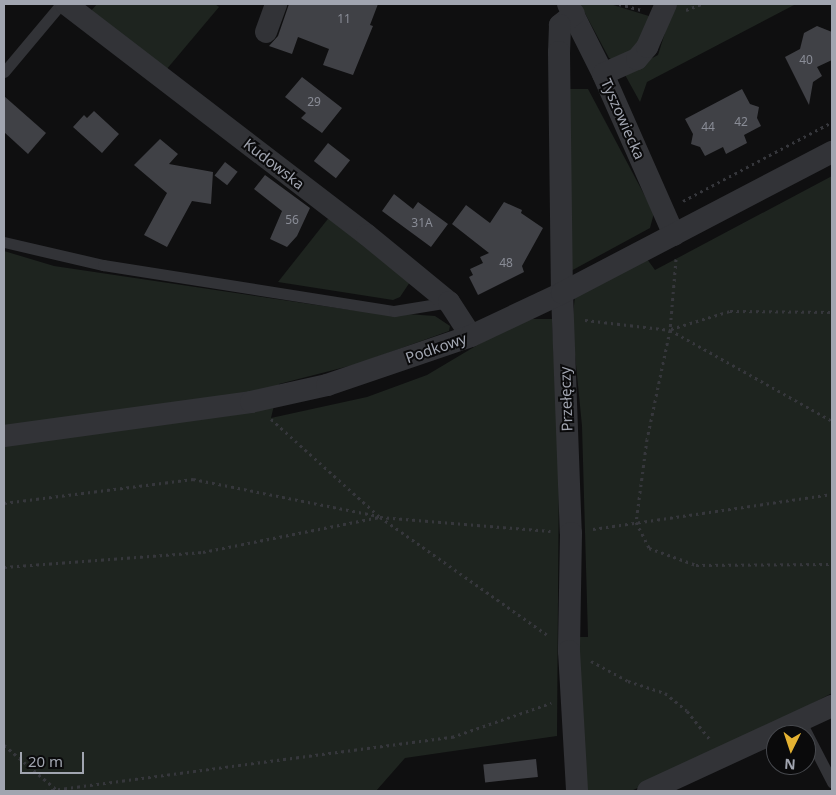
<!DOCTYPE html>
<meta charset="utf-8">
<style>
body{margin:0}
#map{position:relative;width:836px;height:795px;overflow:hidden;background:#0f0f10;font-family:"Noto Sans",sans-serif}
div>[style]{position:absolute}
.green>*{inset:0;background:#1e241f}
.building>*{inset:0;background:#404146;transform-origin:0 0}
.path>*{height:3px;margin-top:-1.5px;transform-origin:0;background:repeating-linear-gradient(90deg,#36373c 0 2.5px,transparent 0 6.5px)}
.service>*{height:11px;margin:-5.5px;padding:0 5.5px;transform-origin:5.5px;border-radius:5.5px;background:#323337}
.minor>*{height:22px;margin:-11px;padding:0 11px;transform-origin:11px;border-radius:11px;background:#323337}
span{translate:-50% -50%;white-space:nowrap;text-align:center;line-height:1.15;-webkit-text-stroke:4px #0a0a0b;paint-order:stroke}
.number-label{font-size:12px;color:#898c96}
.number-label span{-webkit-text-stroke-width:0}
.street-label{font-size:15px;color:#a1a5b0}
.frame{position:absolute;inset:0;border:5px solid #a1a5b0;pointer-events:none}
.north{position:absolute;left:766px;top:725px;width:50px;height:50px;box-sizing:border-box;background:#0a0a0b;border:1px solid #46484d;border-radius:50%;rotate:184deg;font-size:14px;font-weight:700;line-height:20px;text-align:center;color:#a1a5b0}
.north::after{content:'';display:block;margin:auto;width:18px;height:22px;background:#e4b232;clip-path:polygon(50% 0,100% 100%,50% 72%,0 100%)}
.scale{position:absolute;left:20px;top:752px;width:64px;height:22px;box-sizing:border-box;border:2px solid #a1a5b0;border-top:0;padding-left:6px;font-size:15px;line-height:18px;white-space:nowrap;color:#a1a5b0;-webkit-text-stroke:4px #0a0a0b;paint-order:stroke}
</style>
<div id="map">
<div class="green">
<div style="clip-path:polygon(97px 4px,215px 4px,219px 7px,166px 70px,91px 11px)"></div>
<div style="clip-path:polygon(580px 4px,610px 4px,652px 17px,644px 42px,616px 61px,609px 58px)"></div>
<div style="clip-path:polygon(674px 4px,796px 4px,647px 82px,640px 102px,624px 73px,658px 55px)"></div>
<div style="clip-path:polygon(570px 89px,588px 89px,654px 213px,650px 228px,569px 272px)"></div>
<div style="clip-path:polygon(832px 176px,832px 693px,738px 743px,631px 791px,581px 791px,579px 637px,588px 637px,582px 426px,572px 324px,575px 296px,647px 259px,655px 270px)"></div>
<div style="clip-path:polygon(331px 215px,412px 279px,400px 297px,393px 300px,278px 282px)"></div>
<div style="clip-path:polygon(4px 251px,54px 266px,351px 310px,435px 316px,450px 326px,449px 331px,357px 364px,279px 384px,271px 418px,367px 397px,427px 375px,506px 328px,532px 319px,552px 319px,559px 463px,557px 736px,405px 758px,376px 791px,4px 791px)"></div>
</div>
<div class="building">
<div style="clip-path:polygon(289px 4px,378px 4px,370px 25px,373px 26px,353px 75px,323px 65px,329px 49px,298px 37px,292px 54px,269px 46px,278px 36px)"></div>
<div style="clip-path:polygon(817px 26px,832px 32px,832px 60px,817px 67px,822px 76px,813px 82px,809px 105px,785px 57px,800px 49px,804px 33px)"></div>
<div style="clip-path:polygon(302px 77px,342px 108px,322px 133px,301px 118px,306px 113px,285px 97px)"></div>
<div style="clip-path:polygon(742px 89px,750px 104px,759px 107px,757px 118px,761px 126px,744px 135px,747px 143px,726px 154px,723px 147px,705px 156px,700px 147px,691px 144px,693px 134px,685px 119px)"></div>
<div style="clip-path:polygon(4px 96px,46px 133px,28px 154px,4px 132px)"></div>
<div style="clip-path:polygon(94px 111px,119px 134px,102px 153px,73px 127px,84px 115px,87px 118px)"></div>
<div style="clip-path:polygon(160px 139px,178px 154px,169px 164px,213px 172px,211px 204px,192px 201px,167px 247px,144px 235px,167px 193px,134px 165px)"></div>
<div style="left:328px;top:143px;width:28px;height:23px;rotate:38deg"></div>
<div style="left:225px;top:162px;width:16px;height:17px;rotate:38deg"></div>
<div style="clip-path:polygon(265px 175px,310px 208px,297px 236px,287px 247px,270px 239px,282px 211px,254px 189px)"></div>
<div style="clip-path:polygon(394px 194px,413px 209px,418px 202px,448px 224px,431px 247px,382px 211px)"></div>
<div style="clip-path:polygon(504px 202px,522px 210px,521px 213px,543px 228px,522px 266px,524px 272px,478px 295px,469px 277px,473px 275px,470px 269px,483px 263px,480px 257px,489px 253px,452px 224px,466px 205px,490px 223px)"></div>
<div style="left:536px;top:759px;width:18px;height:53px;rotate:84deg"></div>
</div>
<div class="path">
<div style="left:619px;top:4px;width:24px;rotate:15deg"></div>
<div style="left:686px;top:10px;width:17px;rotate:-21deg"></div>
<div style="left:683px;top:201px;width:169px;rotate:-27.9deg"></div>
<div style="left:676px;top:259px;width:71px;rotate:94.8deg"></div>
<div style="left:670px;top:330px;width:111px;rotate:101.9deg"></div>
<div style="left:647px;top:439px;width:84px;rotate:97.5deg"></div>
<div style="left:636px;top:522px;width:29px;rotate:63deg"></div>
<div style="left:649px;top:548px;width:50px;rotate:19.9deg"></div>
<div style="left:696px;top:565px;width:136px;rotate:-0.4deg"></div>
<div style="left:585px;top:320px;width:86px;rotate:6.7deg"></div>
<div style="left:670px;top:330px;width:186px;rotate:29.3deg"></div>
<div style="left:671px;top:329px;width:62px;rotate:-17deg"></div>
<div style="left:730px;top:311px;width:102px;rotate:0.6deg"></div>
<div style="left:271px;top:419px;width:147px;rotate:42deg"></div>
<div style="left:380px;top:517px;width:204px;rotate:35.2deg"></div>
<div style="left:4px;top:503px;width:191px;rotate:-7.2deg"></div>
<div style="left:193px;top:479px;width:189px;rotate:11.3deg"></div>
<div style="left:593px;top:529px;width:242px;rotate:-8.3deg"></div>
<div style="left:4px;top:567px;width:200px;rotate:-4.3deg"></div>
<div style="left:203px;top:552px;width:180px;rotate:-11.2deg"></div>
<div style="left:380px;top:517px;width:171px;rotate:4.7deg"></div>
<div style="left:591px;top:661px;width:42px;rotate:28.4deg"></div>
<div style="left:628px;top:681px;width:39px;rotate:18deg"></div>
<div style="left:665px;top:693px;width:28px;rotate:39deg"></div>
<div style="left:687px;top:711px;width:36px;rotate:51deg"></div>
<div style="left:4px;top:745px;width:71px;rotate:40.4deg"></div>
<div style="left:45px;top:791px;width:411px;rotate:-7.6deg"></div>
<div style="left:452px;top:737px;width:105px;rotate:-19deg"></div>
</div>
<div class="service">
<div style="left:4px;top:72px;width:89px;rotate:-50deg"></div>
<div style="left:4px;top:242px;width:102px;rotate:13.1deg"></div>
<div style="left:103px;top:265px;width:295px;rotate:9deg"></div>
<div style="left:394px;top:311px;width:56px;rotate:-9.3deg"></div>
<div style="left:801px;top:722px;width:68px;rotate:62.7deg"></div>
</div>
<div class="minor">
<div style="left:66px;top:4px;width:379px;rotate:37.5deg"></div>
<div style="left:367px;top:235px;width:106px;rotate:39.3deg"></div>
<div style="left:449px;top:302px;width:40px;rotate:57.1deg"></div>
<div style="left:568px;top:4px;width:78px;rotate:63.4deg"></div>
<div style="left:603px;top:74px;width:176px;rotate:66.2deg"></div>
<div style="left:574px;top:14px;width:18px;rotate:142deg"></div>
<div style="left:560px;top:25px;width:27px;rotate:92deg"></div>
<div style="left:559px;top:52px;width:241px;rotate:89.3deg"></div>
<div style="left:562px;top:293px;width:240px;rotate:87.9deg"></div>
<div style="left:571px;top:533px;width:118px;rotate:91deg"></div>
<div style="left:569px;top:651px;width:140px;rotate:86.7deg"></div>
<div style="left:266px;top:32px;width:30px;rotate:-70deg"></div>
<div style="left:603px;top:74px;width:37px;rotate:-24deg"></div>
<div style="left:637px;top:59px;width:16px;rotate:-50deg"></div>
<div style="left:647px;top:47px;width:47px;rotate:-66.2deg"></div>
<div style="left:4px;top:436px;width:249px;rotate:-7.8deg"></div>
<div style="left:251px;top:402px;width:78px;rotate:-12.6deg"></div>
<div style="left:327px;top:385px;width:152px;rotate:-18.8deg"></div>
<div style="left:471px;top:336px;width:101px;rotate:-25.3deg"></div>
<div style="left:562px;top:293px;width:305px;rotate:-27.6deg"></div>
<div style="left:648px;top:791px;width:203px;rotate:-24.8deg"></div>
</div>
<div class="number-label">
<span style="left:344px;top:19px">11</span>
<span style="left:806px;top:60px">40</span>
<span style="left:314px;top:102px">29</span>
<span style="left:741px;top:122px">42</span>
<span style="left:708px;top:127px">44</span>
<span style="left:292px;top:220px">56</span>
<span style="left:422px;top:223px">31A</span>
<span style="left:506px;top:263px">48</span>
</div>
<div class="street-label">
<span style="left:623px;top:119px;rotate:66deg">Tyszowiecka</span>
<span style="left:274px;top:164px;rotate:38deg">Kudowska</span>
<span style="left:436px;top:348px;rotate:-19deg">Podkowy</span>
<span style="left:566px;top:399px;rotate:-92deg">Przełęczy</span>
</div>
<div class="frame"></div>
<div class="north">N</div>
<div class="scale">20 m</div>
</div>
